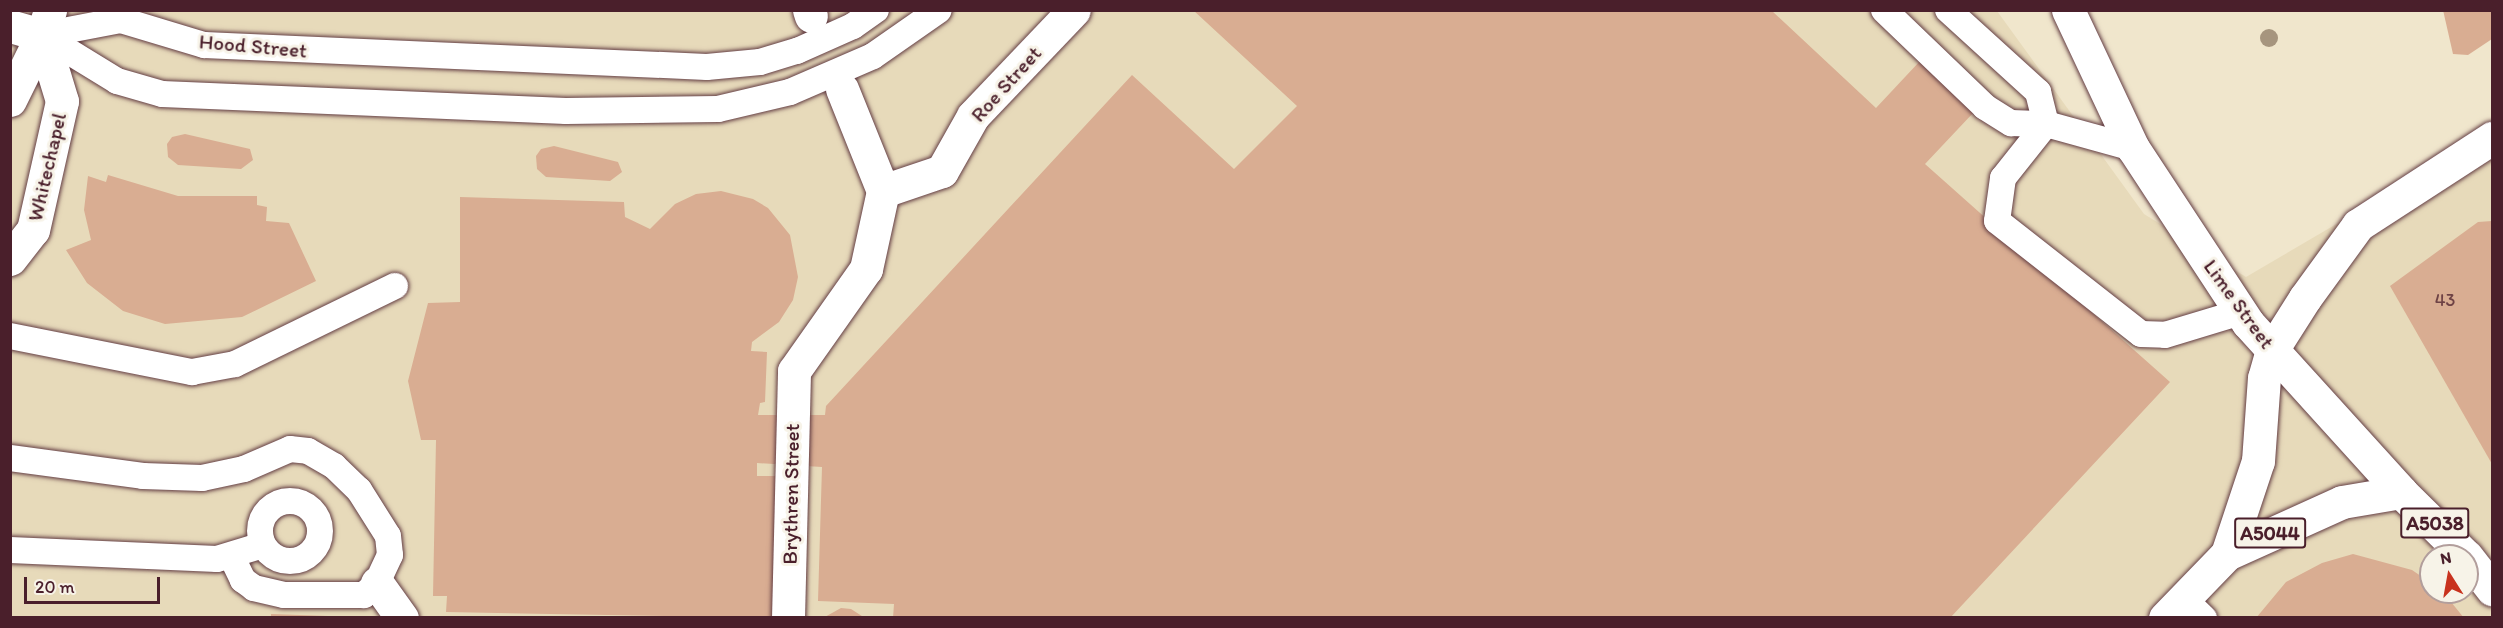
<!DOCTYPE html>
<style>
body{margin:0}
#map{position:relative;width:2503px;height:628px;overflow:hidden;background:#f0e6cc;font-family:Itim,sans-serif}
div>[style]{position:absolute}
.built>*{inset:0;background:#e7daba}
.building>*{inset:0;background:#d9ad92}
.roads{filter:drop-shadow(0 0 2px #633d43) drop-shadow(0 0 2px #633d43)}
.lane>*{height:26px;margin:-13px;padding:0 13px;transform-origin:13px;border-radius:13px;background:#fff}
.lane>.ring{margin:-13px;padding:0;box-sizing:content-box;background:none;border:26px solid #fff;border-radius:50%}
.street>*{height:33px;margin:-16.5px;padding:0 16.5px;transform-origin:16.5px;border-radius:16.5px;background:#fff}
.secondary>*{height:33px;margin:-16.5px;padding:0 16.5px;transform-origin:16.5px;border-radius:16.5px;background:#fff}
.primary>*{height:33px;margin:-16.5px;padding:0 16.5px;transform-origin:16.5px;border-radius:16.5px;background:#fff}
.trees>*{width:18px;height:18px;margin:-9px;border-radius:50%;background:#a6957e}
span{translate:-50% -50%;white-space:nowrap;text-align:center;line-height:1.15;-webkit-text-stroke:6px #f7f3e8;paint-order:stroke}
.number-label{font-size:18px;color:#6e4245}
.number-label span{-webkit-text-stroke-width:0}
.shield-label span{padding:2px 4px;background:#f7f3e8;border:2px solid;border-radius:4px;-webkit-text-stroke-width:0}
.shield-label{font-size:20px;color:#4a1f2b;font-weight:700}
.street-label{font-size:21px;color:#4a1f2b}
.frame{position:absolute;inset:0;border:12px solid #4a1f2b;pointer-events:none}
.north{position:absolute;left:2419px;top:544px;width:60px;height:60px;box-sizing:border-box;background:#f7f3e8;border:2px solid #b29e9c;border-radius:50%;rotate:349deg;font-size:16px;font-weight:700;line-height:24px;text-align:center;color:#4a1f2b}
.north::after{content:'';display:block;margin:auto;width:21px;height:27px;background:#c8321e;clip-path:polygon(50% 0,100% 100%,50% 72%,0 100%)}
.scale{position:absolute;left:24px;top:577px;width:136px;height:27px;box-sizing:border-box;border:3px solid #4a1f2b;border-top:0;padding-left:8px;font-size:18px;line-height:21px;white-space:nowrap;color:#4a1f2b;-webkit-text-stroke:4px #f7f3e8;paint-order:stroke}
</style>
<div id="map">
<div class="built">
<div style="clip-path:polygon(evenodd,10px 11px,1997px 11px,2144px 214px,2246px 277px,2492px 133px,2492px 617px,11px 617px,10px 11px,2431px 556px,2467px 556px,2467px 592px,2431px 592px,2431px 556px)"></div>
</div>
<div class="building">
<div style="clip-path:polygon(1193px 10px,1771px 10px,1876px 108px,1920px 61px,1974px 112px,1925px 164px,2170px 382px,1950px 618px,893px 618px,894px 604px,818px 601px,822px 467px,757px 463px,757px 476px,776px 476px,773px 618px,446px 612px,447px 596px,433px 596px,436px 440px,421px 440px,408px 381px,428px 303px,460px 302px,460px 197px,624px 202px,625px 217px,650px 229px,675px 204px,696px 194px,721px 191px,753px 199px,768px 208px,790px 235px,798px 277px,793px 300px,779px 322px,752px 342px,751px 351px,767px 352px,765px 402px,760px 403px,758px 415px,825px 415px,826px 406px,1132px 75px,1234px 169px,1297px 106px)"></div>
<div style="clip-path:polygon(2443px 10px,2492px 10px,2492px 39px,2468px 55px,2453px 54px)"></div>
<div style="clip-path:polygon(185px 134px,250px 149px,253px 160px,241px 169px,178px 165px,168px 157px,167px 144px,172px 137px)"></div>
<div style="clip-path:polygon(554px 146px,618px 162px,622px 172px,610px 181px,546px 177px,537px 169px,536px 156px,541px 149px)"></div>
<div style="clip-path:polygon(108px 175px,178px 196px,257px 196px,257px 205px,267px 207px,266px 221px,289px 223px,316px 281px,242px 317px,165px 324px,123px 311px,87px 283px,66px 250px,91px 240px,84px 210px,88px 176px,106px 182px)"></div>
<div style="clip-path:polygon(2492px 221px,2492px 464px,2390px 286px,2478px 222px)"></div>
<div style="clip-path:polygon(2353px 554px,2412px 570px,2431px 583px,2431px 592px,2443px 592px,2464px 618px,2256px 618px,2286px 582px,2322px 563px)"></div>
<div style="clip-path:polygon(841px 608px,851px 609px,865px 618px,823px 618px)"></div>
<div style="clip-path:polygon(271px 614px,328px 616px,328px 618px,271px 618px)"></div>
</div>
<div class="roads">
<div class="lane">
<div style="left:1884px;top:10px;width:140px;rotate:43.8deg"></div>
<div style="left:1985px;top:107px;width:31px;rotate:32deg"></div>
<div style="left:2011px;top:123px;width:35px;rotate:2deg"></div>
<div style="left:2046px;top:124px;width:90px;rotate:15.4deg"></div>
<div style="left:1948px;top:10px;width:122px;rotate:42.3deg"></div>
<div style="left:2038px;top:92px;width:33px;rotate:76deg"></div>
<div style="left:42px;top:35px;width:88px;rotate:31.5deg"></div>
<div style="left:117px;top:81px;width:47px;rotate:16.1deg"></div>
<div style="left:162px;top:94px;width:404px;rotate:2.4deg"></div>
<div style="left:566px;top:111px;width:152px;rotate:-0.8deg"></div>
<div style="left:718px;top:109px;width:74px;rotate:-13.3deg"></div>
<div style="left:790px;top:92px;width:90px;rotate:-23.4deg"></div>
<div style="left:873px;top:56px;width:80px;rotate:-34.9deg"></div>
<div style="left:42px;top:35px;width:80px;rotate:-10.8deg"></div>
<div style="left:121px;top:20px;width:87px;rotate:16.8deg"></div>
<div style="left:204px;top:45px;width:503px;rotate:2.5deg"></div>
<div style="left:707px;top:67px;width:53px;rotate:-5.4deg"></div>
<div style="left:760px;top:62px;width:39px;rotate:-17deg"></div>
<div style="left:797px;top:51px;width:61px;rotate:-24.1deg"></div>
<div style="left:853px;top:26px;width:28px;rotate:-35deg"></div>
<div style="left:2046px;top:124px;width:69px;rotate:128.5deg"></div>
<div style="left:2003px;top:178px;width:43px;rotate:97.9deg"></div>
<div style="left:1997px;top:221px;width:183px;rotate:38.1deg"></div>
<div style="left:2141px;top:334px;width:24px;rotate:2deg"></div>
<div style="left:2165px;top:335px;width:79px;rotate:-16.8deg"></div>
<div style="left:10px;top:336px;width:186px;rotate:11.2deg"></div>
<div style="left:192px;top:372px;width:44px;rotate:-10.5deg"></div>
<div style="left:235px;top:364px;width:178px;rotate:-26deg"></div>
<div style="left:10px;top:458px;width:134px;rotate:7.7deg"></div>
<div style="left:143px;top:476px;width:59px;rotate:1.9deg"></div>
<div style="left:202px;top:478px;width:43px;rotate:-12.1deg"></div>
<div style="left:244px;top:469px;width:50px;rotate:-23.5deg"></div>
<div style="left:290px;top:449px;width:18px;rotate:6deg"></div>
<div style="left:308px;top:451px;width:30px;rotate:30deg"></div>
<div style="left:334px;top:466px;width:35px;rotate:44deg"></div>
<div style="left:359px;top:490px;width:54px;rotate:57.8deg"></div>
<div style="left:388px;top:536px;width:19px;rotate:84deg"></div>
<div style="left:390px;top:555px;width:31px;rotate:115deg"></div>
<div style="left:377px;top:583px;width:18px;rotate:137deg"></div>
<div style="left:364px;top:595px;width:80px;rotate:180deg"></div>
<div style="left:284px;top:595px;width:31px;rotate:-167deg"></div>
<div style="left:254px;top:588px;width:14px;rotate:-144deg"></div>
<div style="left:243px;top:580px;width:25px;rotate:-116deg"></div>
<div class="ring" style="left:260px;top:501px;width:34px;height:34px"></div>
<div style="left:10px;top:550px;width:207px;rotate:2.5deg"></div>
<div style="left:217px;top:559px;width:48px;rotate:-16.9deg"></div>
<div style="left:2184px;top:599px;width:28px;rotate:44deg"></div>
</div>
<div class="street">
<div style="left:809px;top:10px;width:6px;rotate:72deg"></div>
<div style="left:2068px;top:10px;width:153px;rotate:64.8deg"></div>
<div style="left:10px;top:100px;width:72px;rotate:-63.8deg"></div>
<div style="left:883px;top:191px;width:62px;rotate:-18.7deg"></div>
<div style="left:942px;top:171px;width:63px;rotate:-60.6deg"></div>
<div style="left:973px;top:116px;width:146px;rotate:-46.4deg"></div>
<div style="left:10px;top:259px;width:37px;rotate:-52deg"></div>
<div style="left:33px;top:230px;width:132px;rotate:-77.3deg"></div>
<div style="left:62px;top:101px;width:69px;rotate:-106.9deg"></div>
<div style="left:377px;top:583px;width:43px;rotate:54.5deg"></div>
<div style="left:788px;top:618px;width:247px;rotate:-88.6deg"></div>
<div style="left:794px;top:371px;width:125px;rotate:-54.8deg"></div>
<div style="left:866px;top:269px;width:80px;rotate:-77.7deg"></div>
<div style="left:883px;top:191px;width:110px;rotate:-111.9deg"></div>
</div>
<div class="secondary">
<div style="left:10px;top:26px;width:33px;rotate:16deg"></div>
<div style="left:42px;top:35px;width:26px;rotate:-72deg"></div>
<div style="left:2133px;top:148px;width:209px;rotate:56.7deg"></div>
<div style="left:2248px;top:323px;width:228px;rotate:47.8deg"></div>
<div style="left:2227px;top:554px;width:98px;rotate:-71.6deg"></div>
<div style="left:2258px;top:461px;width:83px;rotate:-85.9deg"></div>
<div style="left:2264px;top:378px;width:29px;rotate:-74deg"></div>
<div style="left:2272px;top:350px;width:62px;rotate:-57.6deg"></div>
<div style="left:2305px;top:298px;width:90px;rotate:-54deg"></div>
<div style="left:2358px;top:225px;width:160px;rotate:-33deg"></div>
</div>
<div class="primary">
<div style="left:2467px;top:557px;width:41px;rotate:52deg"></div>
<div style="left:2165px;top:618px;width:89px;rotate:-45.9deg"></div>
<div style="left:2227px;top:554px;width:126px;rotate:-24.3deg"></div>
<div style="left:2342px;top:502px;width:60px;rotate:-9.6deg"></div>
<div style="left:2401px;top:492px;width:91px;rotate:44.6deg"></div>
</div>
</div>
<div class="trees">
<div style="left:2269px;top:38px"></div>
</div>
<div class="number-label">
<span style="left:2445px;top:300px">43</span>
</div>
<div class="shield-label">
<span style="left:2435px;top:523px">A5038</span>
<span style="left:2270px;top:533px">A5044</span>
</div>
<div class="street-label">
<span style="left:253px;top:46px;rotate:5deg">Hood Street</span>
<span style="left:1006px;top:84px;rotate:-48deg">Roe Street</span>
<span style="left:47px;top:167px;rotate:-77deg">Whitechapel</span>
<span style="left:2239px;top:304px;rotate:54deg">Lime Street</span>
<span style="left:791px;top:494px;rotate:-89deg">Brythren Street</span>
</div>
<div class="frame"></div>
<div class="north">N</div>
<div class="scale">20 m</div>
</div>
